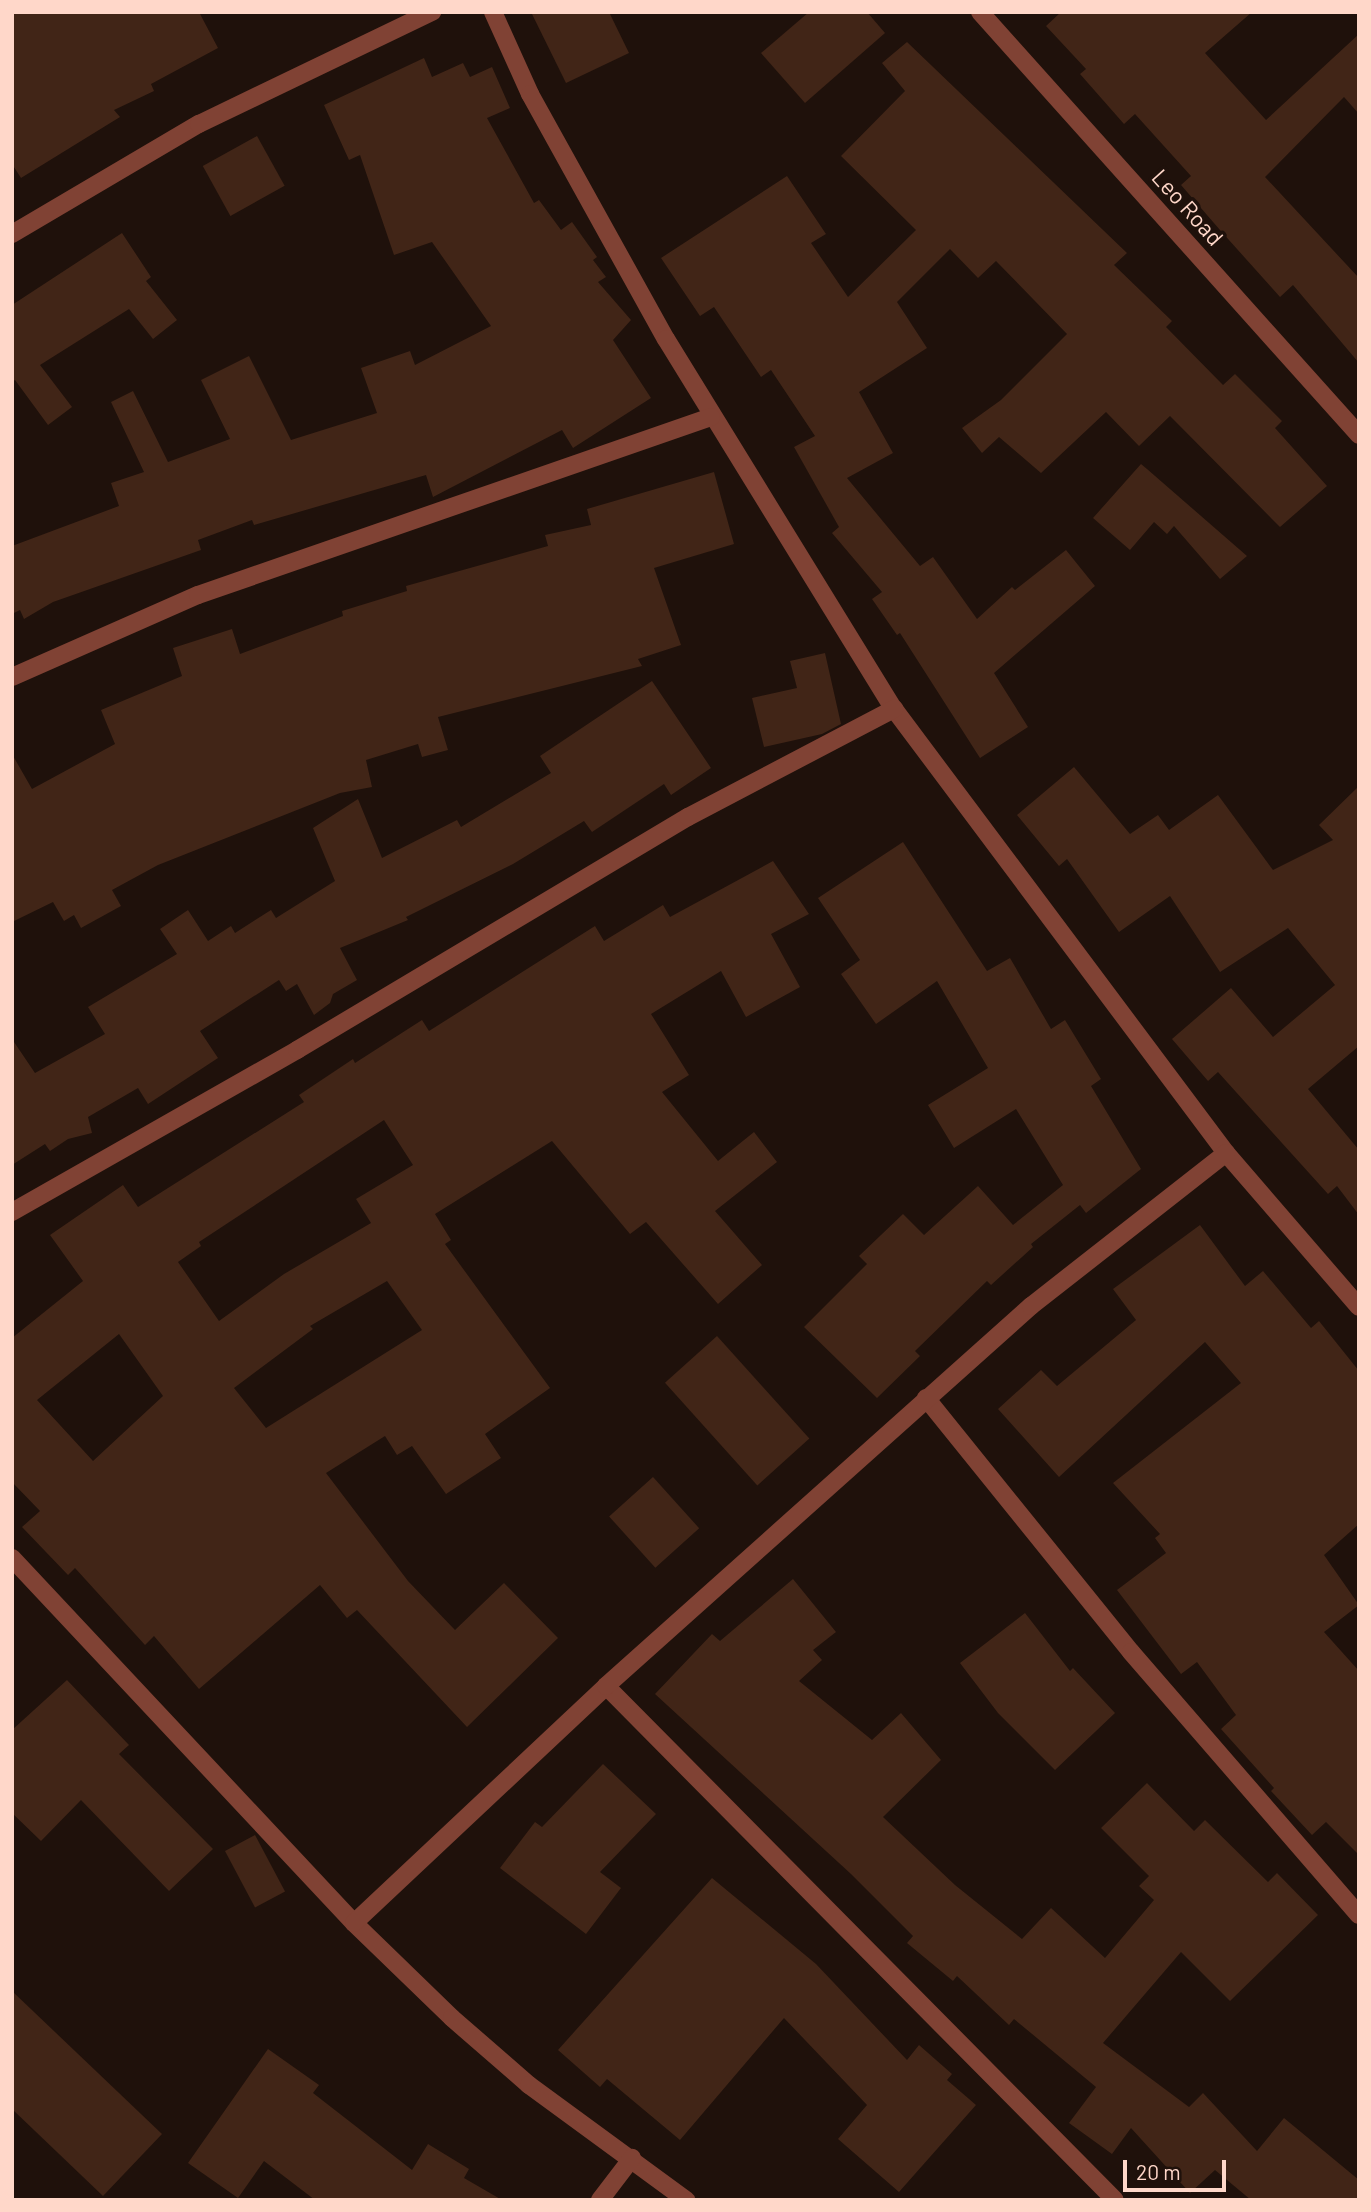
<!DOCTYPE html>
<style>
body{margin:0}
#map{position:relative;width:1371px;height:2212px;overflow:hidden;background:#1f110b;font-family:Barlow,sans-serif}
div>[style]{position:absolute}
.building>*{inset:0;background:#412517;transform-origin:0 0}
.minor>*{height:18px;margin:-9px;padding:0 9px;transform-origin:9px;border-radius:9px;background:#804234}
span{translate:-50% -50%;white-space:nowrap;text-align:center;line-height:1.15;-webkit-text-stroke:7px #1f110b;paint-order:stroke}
.street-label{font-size:23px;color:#ffd7c9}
.frame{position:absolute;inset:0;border:14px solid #ffd7c9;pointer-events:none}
.scale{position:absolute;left:1123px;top:2160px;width:103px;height:32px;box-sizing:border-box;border:4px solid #ffd7c9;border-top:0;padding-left:9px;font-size:21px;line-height:24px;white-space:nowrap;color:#ffd7c9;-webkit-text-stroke:5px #1f110b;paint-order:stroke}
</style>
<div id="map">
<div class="building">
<div style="clip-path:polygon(12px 12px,199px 12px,218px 48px,151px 84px,154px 91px,114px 110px,120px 117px,21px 178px,12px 164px)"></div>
<div style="clip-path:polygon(531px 12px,609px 12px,629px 53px,566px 83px)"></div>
<div style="clip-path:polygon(809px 12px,867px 12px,885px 33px,805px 103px,761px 53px)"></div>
<div style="clip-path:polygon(1061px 12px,1252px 12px,1205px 53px,1266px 120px,1359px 34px,1359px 114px,1344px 97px,1265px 177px,1359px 278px,1359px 363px,1293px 285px,1280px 297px,1220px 230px,1181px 185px,1191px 176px,1135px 114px,1124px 124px,1080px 74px,1086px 69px,1046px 26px)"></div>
<div style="clip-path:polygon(907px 42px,1127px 253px,1114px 265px,1172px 321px,1166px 327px,1223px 385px,1235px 374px,1282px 421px,1275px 428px,1327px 486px,1280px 527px,1170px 416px,1139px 446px,1106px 412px,1041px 473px,999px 437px,982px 453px,962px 428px,1001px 400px,1067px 334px,996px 261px,978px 278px,950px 249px,897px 302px,927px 348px,859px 392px,893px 453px,847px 478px,920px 566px,933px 557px,977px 619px,1012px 587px,1015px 590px,1066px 550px,1095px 586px,994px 673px,1028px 727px,980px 758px,900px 633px,897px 635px,872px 599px,882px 592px,832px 533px,839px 527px,794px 447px,815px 436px,771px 370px,761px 377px,714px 307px,700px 316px,661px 258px,787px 176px,826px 234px,811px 243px,848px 297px,916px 230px,841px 156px,905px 91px,882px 63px)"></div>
<div style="clip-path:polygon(424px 58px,432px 77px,463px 63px,470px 77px,492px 67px,510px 108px,487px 118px,534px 203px,539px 200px,561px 230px,572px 222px,597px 257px,593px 260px,606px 277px,598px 282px,631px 320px,613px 340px,651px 398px,573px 448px,562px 430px,433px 497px,426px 475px,254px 525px,252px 520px,198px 540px,201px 550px,53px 602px,24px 619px,20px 610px,12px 614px,12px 546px,119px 506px,111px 483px,144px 472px,111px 402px,133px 391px,168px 462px,230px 439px,201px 380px,249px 356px,291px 440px,377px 413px,361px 368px,410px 351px,415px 365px,491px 326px,432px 242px,394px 255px,360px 155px,349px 160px,324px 105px)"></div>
<div style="left:257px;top:136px;width:57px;height:62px;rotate:61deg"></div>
<div style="clip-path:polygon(122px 233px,151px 277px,146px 281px,177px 320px,153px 339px,129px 309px,40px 365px,72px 407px,48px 425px,15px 380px,12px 382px,12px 305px)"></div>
<div style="clip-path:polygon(1141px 464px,1147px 469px,1247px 556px,1220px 579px,1174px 526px,1167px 534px,1154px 522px,1130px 550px,1093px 518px)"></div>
<div style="clip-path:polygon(714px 472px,734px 544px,654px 568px,681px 645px,638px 659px,642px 666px,438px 717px,448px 750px,422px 757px,418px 744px,366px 760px,372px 787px,340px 793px,158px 865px,112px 890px,121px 906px,81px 928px,74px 915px,64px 921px,53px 902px,12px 922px,12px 754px,32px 789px,115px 744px,101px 710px,182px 676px,173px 648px,232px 629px,240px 654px,343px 616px,342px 611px,407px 591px,406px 586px,548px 546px,545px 535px,591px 525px,587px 509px)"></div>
<div style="clip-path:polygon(825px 653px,841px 724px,822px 734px,764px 747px,752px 698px,797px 688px,790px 661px)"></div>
<div style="clip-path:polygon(652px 681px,711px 768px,671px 795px,664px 784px,592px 832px,584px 821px,513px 864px,406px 917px,408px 920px,340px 948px,357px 980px,333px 994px,330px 1003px,314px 1015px,297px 984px,286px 991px,279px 980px,200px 1031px,218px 1058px,148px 1104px,138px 1088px,88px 1117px,92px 1133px,68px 1139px,50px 1151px,45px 1144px,12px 1165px,12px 1039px,35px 1073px,105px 1034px,88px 1007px,177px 954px,160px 929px,188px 910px,208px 941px,231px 926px,235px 933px,271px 910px,276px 918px,335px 881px,313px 828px,358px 799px,382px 858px,457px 820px,461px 827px,551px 773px,540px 756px)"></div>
<div style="clip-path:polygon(1074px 767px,1130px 834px,1158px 815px,1169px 830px,1218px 795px,1273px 870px,1333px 840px,1319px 825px,1359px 786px,1359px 1046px,1308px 1089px,1359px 1150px,1359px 1215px,1337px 1186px,1328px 1194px,1218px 1072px,1208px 1081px,1172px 1039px,1231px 988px,1273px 1037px,1335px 985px,1288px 928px,1220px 972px,1170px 896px,1119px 932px,1067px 859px,1059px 866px,1017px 815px)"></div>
<div style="clip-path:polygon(903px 842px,987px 971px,1010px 958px,1051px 1029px,1065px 1020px,1101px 1079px,1091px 1086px,1141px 1169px,1086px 1213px,1080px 1205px,1031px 1244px,1033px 1247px,991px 1285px,987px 1281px,915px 1351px,920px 1356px,877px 1398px,804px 1327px,867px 1264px,859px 1256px,903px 1214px,924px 1235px,978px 1186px,1013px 1225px,1063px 1185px,1016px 1109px,954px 1148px,928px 1105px,988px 1068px,937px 981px,876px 1024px,841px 974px,860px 960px,818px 898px)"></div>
<div style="clip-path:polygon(evenodd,773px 861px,809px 914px,771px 934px,800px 987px,746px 1017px,721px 971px,651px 1014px,689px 1075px,662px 1092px,718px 1161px,754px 1132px,777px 1162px,715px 1211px,762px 1265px,718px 1304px,646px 1222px,630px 1234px,552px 1141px,435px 1214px,451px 1240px,445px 1244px,550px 1388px,485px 1434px,501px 1458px,446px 1494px,412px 1446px,397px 1455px,385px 1436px,326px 1473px,408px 1581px,455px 1630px,504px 1583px,558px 1638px,467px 1727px,357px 1610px,347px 1618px,320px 1585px,199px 1689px,154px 1636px,145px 1645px,75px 1568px,68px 1575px,22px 1527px,40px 1511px,12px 1482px,12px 1338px,83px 1281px,50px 1235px,123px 1185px,138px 1207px,304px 1102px,299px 1095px,353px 1059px,355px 1063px,422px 1020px,429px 1031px,595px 926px,604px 941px,663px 905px,670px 917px,773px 861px,384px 1120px,413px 1165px,356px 1199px,371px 1223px,284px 1274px,219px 1321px,178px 1262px,201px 1246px,199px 1242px,384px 1120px,773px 861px,387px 1281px,422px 1330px,266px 1428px,234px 1388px,313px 1329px,310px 1326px,387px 1281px,773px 861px,119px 1334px,163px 1396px,93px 1461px,37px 1400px,119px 1334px)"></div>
<div style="clip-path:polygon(1200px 1225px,1245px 1286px,1263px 1271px,1311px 1328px,1319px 1321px,1359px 1371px,1359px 1524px,1324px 1555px,1359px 1605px,1324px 1632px,1359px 1671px,1359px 1855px,1326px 1822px,1312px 1835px,1271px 1791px,1274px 1788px,1221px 1729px,1236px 1715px,1197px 1662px,1181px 1674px,1117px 1590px,1166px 1553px,1155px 1538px,1160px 1534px,1113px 1483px,1241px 1383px,1205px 1342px,1059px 1477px,998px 1409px,1041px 1370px,1057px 1386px,1136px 1320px,1113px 1289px)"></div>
<div style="left:717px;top:1336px;width:138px;height:70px;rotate:48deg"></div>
<div style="left:653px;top:1477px;width:69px;height:59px;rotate:48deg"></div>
<div style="clip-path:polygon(793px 1579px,836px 1632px,813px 1650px,822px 1660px,799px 1681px,872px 1740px,901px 1713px,941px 1760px,883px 1817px,955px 1885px,1022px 1939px,1051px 1908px,1105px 1958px,1154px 1900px,1139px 1886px,1149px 1876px,1101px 1828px,1147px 1783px,1194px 1831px,1205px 1820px,1268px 1882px,1277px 1873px,1318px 1915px,1230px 2001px,1181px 1952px,1103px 2043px,1189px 2107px,1203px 2093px,1257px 2151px,1284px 2118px,1359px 2180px,1359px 2200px,1251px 2200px,1215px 2170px,1190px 2193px,1131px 2128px,1112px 2154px,1069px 2123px,1096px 2087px,1014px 2019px,1009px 2025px,957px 1976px,953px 1981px,907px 1943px,913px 1936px,851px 1874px,655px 1694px,712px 1634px,720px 1641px)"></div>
<div style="clip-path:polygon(1025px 1613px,1070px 1671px,1073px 1668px,1115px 1713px,1055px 1770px,998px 1713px,960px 1663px)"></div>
<div style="clip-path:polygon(67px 1680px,129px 1745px,119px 1754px,213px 1849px,169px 1891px,81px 1800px,41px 1841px,12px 1813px,12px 1730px)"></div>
<div style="clip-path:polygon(603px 1764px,656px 1814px,600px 1872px,621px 1888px,586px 1934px,500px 1868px,535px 1822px,542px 1827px)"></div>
<div style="left:255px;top:1835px;width:64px;height:34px;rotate:62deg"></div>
<div style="clip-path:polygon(712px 1878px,816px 1964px,907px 2060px,919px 2045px,952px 2074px,947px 2080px,976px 2105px,899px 2192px,838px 2139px,867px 2105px,784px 2018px,680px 2140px,607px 2079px,600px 2087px,558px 2050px)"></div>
<div style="clip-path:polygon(12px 1991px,162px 2134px,103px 2196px,12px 2109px)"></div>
<div style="clip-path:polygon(268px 2049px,319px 2085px,313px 2093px,412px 2170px,428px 2144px,469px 2169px,464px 2178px,502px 2200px,315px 2200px,264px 2161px,238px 2198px,188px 2163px)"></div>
</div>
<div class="minor">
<div style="left:493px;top:12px;width:90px;rotate:65.7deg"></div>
<div style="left:530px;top:94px;width:280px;rotate:61deg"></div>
<div style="left:666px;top:339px;width:435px;rotate:58.4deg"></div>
<div style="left:894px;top:709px;width:554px;rotate:53.21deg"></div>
<div style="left:1226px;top:1153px;width:203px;rotate:49.2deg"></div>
<div style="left:980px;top:12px;width:568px;rotate:48.14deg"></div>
<div style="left:12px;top:234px;width:217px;rotate:-30.5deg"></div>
<div style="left:199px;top:124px;width:259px;rotate:-25.7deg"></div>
<div style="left:12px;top:677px;width:203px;rotate:-23.8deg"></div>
<div style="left:198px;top:595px;width:543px;rotate:-19.14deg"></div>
<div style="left:12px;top:1212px;width:328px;rotate:-29.6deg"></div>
<div style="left:297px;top:1050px;width:455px;rotate:-30.8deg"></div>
<div style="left:688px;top:817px;width:233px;rotate:-27.7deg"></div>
<div style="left:926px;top:1398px;width:326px;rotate:51.1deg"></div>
<div style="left:1131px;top:1652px;width:348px;rotate:49.1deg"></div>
<div style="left:12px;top:1558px;width:500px;rotate:46.86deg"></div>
<div style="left:354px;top:1923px;width:136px;rotate:44.1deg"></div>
<div style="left:452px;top:2018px;width:102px;rotate:41deg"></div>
<div style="left:529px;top:2085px;width:195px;rotate:36.2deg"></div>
<div style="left:606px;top:1686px;width:723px;rotate:45.28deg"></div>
<div style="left:354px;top:1923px;width:346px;rotate:-43.2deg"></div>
<div style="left:606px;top:1686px;width:570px;rotate:-41.8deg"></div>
<div style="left:1031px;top:1306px;width:248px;rotate:-38.1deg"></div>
<div style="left:600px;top:2200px;width:53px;rotate:-52.7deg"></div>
</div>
<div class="street-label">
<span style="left:1188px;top:207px;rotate:48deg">Leo Road</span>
</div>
<div class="frame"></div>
<div class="scale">20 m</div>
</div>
